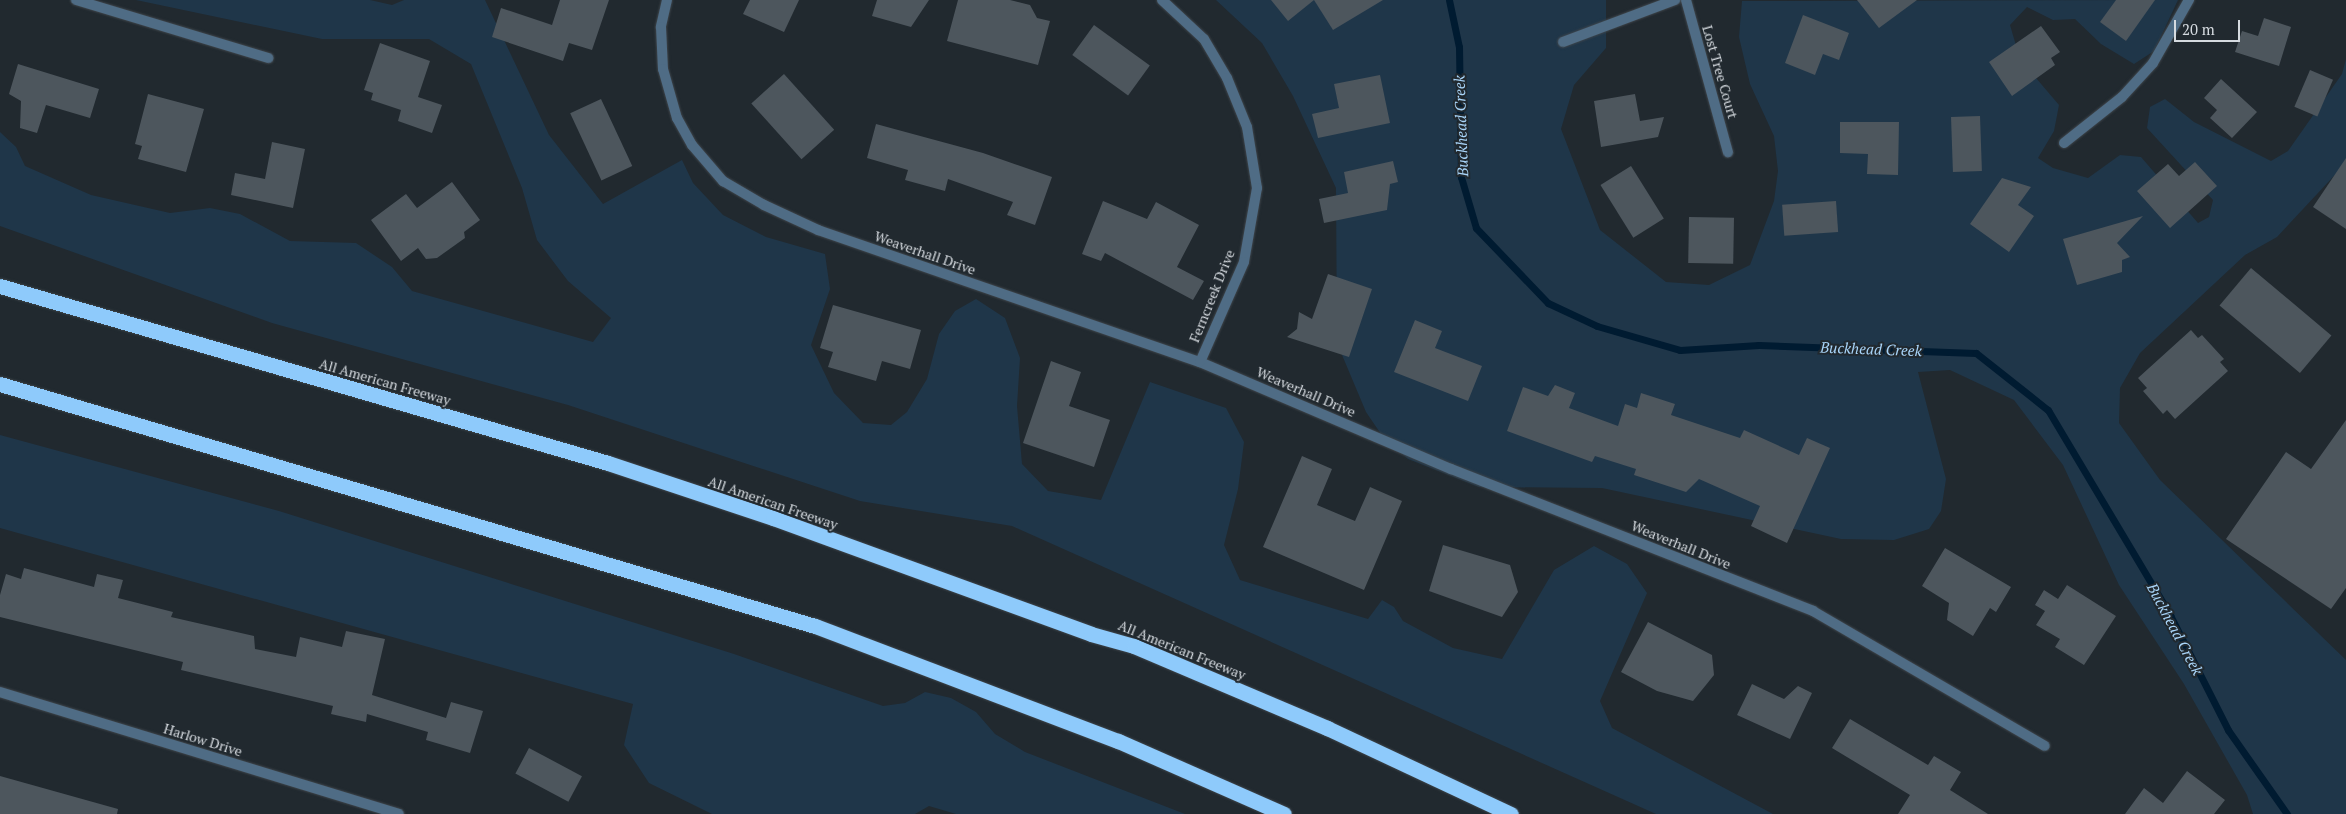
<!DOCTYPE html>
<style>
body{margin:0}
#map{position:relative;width:2346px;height:814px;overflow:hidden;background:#21292f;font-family:"PT Serif",serif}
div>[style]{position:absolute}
.green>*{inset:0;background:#1f3649}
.stream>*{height:7px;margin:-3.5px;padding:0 3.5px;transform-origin:3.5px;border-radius:3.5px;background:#001b31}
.building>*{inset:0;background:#4d565d;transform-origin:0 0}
.roads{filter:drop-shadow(0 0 1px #3e454b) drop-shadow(0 0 1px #3e454b)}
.street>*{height:10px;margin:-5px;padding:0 5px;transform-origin:5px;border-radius:5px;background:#4f6c85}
.highway>*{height:15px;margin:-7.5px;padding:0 7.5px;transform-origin:7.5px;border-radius:7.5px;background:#8ecafb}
span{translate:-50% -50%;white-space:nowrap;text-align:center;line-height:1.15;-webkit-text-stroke:4px #21292f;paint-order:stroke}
.street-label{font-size:14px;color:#d6dbe0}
.water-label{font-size:15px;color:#a8d4f8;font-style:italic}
.scale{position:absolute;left:2174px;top:20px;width:66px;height:22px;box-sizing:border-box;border:2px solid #d6dbe0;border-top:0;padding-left:6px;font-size:15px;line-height:18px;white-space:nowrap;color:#d6dbe0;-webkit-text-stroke:4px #21292f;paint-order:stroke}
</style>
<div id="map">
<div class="green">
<div style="clip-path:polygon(136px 0,370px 0,392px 5px,404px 0,485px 0,549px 135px,603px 204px,682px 160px,693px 183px,723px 215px,766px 237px,825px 254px,830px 289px,811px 345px,834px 393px,863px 423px,891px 425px,907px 412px,927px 379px,939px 334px,955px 311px,976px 299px,1005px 318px,1020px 358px,1017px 406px,1022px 464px,1048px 491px,1101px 500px,1150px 382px,1226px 408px,1244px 442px,1238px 489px,1224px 545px,1240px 580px,1368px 619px,1382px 600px,1394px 607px,1403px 621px,1453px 648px,1502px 659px,1554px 570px,1594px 546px,1627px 564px,1647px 593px,1600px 701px,1612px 728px,1773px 814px,1656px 814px,1012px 526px,860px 501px,568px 405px,272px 323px,0 226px,0 132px,16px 147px,25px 166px,91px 195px,170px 213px,210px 208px,240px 214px,290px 241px,356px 243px,392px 267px,412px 291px,593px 342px,611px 318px,568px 281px,537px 240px,522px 188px,471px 64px,429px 39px,322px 39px)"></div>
<div style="clip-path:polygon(1216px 0,1606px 0,1606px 48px,1574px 85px,1561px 129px,1600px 230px,1666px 282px,1709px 285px,1750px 265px,1774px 201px,1778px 171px,1774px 136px,1750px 84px,1739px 37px,1742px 1px,2178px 0,2154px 51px,2134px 64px,2101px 44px,2075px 19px,2053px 20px,2027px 7px,2010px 25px,2020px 59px,2059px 105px,2054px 131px,2038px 158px,2053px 168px,2088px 178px,2120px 155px,2141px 157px,2198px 223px,2209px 217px,2213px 200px,2147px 128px,2150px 107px,2165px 99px,2194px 122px,2271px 161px,2288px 151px,2342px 74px,2346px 59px,2346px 163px,2277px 237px,2245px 255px,2140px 353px,2120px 388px,2119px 423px,2160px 480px,2346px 660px,2346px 814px,2253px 814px,2247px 795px,2184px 684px,2119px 585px,2063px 465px,2014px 400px,1950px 370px,1918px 372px,1946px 479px,1941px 511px,1929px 529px,1894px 540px,1841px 539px,1602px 488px,1479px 487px,1408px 459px,1383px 437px,1366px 412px,1337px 343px,1336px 188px,1293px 96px,1262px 43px)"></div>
<div style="clip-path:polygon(0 435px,279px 511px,734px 654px,883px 706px,905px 703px,925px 692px,951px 698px,976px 712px,995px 734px,1025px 752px,1185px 814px,956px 814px,929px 806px,915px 814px,712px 814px,649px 783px,624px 745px,633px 704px,0 528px)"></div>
</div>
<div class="stream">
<div style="left:1449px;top:0;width:48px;rotate:78deg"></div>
<div style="left:1459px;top:47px;width:130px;rotate:89.1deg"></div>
<div style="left:1461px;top:177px;width:53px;rotate:73.6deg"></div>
<div style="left:1476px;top:228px;width:104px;rotate:46.2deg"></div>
<div style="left:1548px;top:303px;width:54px;rotate:25.1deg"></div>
<div style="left:1597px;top:326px;width:86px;rotate:16.1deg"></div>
<div style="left:1680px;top:350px;width:79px;rotate:-3.6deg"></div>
<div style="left:1759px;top:345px;width:217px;rotate:2.1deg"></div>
<div style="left:1976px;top:353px;width:92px;rotate:38.4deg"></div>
<div style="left:2048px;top:410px;width:239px;rotate:59.2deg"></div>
<div style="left:2170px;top:615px;width:129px;rotate:63.2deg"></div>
<div style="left:2228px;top:730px;width:103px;rotate:54.9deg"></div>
</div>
<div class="building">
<div style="clip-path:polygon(560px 0,609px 0,592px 50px,569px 43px,563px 61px,492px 37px,501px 8px,552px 25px)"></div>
<div style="clip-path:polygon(750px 0,799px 0,784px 32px,743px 14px)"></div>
<div style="clip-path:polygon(877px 0,929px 0,911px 27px,872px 16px)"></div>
<div style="clip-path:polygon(958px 0,1010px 0,1030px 5px,1037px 18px,1050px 21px,1038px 65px,947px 41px)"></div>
<div style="clip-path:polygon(1271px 0,1314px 0,1288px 21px)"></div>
<div style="clip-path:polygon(1314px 0,1383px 0,1333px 30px)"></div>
<div style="clip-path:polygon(1857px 0,1917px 0,1879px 28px)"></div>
<div style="clip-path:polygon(2116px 0,2155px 0,2126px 41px,2100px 22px)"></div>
<div style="clip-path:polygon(1803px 15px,1849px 33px,1839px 60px,1823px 54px,1815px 75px,1785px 63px)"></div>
<div style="clip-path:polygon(2264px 18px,2291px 27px,2279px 66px,2235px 52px,2242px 31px,2258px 36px)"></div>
<div style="left:1094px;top:25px;width:69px;height:37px;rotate:36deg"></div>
<div style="clip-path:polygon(2041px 26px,2060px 52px,2051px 58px,2055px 65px,2012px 96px,1989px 62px)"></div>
<div style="clip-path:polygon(380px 43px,430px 61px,418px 97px,442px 105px,432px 133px,398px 121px,401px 110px,371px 100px,373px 93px,364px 90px)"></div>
<div style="clip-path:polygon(18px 64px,99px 89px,90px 118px,46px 105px,37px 133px,20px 128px,21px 101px,9px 94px)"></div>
<div style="left:2310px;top:70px;width:25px;height:40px;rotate:23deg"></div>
<div style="left:784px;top:74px;width:75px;height:44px;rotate:48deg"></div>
<div style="clip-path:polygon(1380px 75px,1390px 123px,1318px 138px,1312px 114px,1339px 108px,1334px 84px)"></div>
<div style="clip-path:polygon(2221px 79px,2257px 112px,2232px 138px,2210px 118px,2217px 110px,2204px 98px)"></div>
<div style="clip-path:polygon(148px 94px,204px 109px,186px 172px,138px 159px,142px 146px,135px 144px)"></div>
<div style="clip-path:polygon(1635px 94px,1640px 121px,1664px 117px,1658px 137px,1601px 147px,1594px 101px)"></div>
<div style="left:601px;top:99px;width:74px;height:34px;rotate:65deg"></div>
<div style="left:1980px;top:116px;width:55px;height:29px;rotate:88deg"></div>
<div style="clip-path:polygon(1840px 122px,1899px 122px,1898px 175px,1867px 174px,1868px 154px,1840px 153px)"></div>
<div style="clip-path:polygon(876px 124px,983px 153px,1052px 177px,1035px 225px,1007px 215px,1013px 202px,948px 179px,945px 191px,905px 180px,908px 170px,867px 158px)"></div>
<div style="clip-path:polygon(272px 142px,305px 149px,293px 208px,231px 195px,235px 173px,265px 179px)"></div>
<div style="clip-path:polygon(2346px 158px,2346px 229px,2313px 207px)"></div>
<div style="clip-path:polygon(1393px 161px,1398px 182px,1390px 184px,1387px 210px,1324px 223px,1319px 199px,1348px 193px,1344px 172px)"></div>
<div style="clip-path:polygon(2195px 162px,2217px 186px,2170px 228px,2137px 191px,2168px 164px,2179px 176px)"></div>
<div style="left:1631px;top:166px;width:62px;height:36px;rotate:58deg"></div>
<div style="clip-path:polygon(2002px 178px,2031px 187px,2018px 205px,2034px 216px,2009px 252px,1970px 224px)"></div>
<div style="clip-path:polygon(452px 182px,480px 220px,464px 232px,465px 238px,437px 258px,426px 259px,418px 248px,401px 261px,371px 220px,406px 194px,417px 208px)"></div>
<div style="clip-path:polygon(1103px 201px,1147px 219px,1156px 202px,1199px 225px,1177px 267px,1204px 281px,1193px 300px,1105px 253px,1101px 261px,1082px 254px)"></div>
<div style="left:1836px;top:201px;width:31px;height:54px;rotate:86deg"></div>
<div style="clip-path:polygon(2143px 216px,2117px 243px,2130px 257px,2122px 260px,2122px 272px,2077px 285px,2063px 239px)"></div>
<div style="left:1689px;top:217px;width:45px;height:46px;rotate:1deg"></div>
<div style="left:2251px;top:268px;width:105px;height:49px;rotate:40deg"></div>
<div style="clip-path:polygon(1328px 274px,1372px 289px,1349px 357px,1287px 337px,1297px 329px,1299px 312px,1312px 319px)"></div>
<div style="clip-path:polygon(833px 305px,921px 330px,910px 369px,882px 361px,876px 381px,828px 367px,833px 352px,820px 348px)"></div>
<div style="clip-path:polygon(1415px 320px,1442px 331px,1435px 348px,1482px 366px,1468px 401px,1394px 372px)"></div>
<div style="clip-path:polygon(2191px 330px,2198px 338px,2202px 335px,2224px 359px,2220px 362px,2228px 371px,2175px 419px,2167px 410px,2163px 414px,2143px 391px,2147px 388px,2138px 378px)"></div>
<div style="clip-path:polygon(1051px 361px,1081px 372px,1069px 406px,1110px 420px,1094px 467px,1023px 443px)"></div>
<div style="clip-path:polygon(1555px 385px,1575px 393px,1569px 408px,1618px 426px,1625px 404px,1637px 408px,1641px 393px,1675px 404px,1671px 415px,1740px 438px,1744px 430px,1799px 455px,1807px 438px,1830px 448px,1787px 543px,1751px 526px,1760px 506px,1699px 479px,1686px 492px,1634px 475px,1636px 469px,1595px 456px,1592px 462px,1507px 431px,1523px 387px,1548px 396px)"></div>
<div style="clip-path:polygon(2346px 420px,2346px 588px,2331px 609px,2226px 539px,2286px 452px,2311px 469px)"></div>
<div style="clip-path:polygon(1302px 456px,1332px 469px,1317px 505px,1355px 521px,1370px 487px,1402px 501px,1364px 590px,1263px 547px)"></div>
<div style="clip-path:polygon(1443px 545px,1510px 565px,1518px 592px,1502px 617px,1429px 591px)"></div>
<div style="clip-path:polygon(1945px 548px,2011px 587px,1996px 612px,1990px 608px,1973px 636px,1947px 620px,1949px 603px,1922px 586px)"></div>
<div style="clip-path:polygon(24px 568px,94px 587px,97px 574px,123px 580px,118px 598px,173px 612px,171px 617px,254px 636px,255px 649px,296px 657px,300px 637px,342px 647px,346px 631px,385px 639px,372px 695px,446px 718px,451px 702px,483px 711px,470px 753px,426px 740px,428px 732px,367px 714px,366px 722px,331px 714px,333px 706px,181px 670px,183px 662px,0 617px,0 595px,6px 574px,21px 579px)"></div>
<div style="clip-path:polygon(2067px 585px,2116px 616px,2084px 665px,2055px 647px,2060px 639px,2036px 625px,2045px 611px,2035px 605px,2044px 590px,2058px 599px)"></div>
<div style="clip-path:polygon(1648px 622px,1712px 655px,1714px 675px,1693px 701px,1657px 691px,1621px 672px)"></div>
<div style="clip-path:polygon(1752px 684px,1784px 699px,1798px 686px,1812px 693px,1790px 739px,1737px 715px)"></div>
<div style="clip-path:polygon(1850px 719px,1928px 765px,1934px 756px,1961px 772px,1950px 790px,1988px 814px,1898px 814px,1910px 795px,1832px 748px)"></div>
<div style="left:529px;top:748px;width:60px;height:29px;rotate:28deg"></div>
<div style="clip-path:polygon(2187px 771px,2225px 800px,2214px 814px,2125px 814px,2144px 788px,2163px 803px)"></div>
<div style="clip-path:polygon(0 776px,118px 809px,117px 814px,0 814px)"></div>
</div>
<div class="roads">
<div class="street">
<div style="left:76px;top:0;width:201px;rotate:16.8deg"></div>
<div style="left:667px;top:0;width:28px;rotate:103deg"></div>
<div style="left:661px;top:27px;width:42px;rotate:87.3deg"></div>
<div style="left:663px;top:69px;width:51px;rotate:74.1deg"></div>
<div style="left:677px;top:118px;width:31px;rotate:61deg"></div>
<div style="left:692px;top:145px;width:48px;rotate:49.3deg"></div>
<div style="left:723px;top:181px;width:48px;rotate:30.3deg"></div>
<div style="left:764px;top:205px;width:60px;rotate:24.8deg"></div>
<div style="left:818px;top:230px;width:404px;rotate:19.1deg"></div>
<div style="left:1200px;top:362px;width:273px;rotate:23.1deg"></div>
<div style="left:1451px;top:469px;width:389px;rotate:21.4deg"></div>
<div style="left:1813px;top:611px;width:268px;rotate:30.2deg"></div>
<div style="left:1162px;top:0;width:57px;rotate:42.9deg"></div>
<div style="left:1204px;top:39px;width:45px;rotate:59.5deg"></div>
<div style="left:1227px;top:78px;width:53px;rotate:67.8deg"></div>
<div style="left:1247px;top:127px;width:62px;rotate:80.7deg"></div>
<div style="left:1257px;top:188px;width:75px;rotate:100deg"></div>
<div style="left:1244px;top:262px;width:109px;rotate:113.7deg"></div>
<div style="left:1686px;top:0;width:158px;rotate:74.6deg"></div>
<div style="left:1563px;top:42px;width:120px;rotate:-20.6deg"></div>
<div style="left:2064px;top:143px;width:74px;rotate:-38.4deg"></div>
<div style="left:2122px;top:97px;width:46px;rotate:-47.6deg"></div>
<div style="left:2153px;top:63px;width:73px;rotate:-60.3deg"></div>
<div style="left:0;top:692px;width:417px;rotate:17deg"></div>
</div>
<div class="highway">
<div style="left:0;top:286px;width:633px;rotate:16.23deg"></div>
<div style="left:608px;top:463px;width:174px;rotate:18.4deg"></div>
<div style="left:773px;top:518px;width:338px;rotate:20deg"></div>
<div style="left:1091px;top:634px;width:45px;rotate:15.6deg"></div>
<div style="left:1134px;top:646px;width:210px;rotate:23deg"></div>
<div style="left:1327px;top:728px;width:203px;rotate:25.1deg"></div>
<div style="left:0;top:384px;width:850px;rotate:16.54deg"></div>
<div style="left:815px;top:626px;width:324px;rotate:20.8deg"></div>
<div style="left:1118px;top:741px;width:181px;rotate:23.7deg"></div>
</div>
</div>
<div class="street-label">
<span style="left:1720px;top:72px;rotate:74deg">Lost Tree Court</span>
<span style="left:925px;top:253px;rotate:19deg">Weaverhall Drive</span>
<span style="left:1212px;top:296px;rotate:-68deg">Ferncreek Drive</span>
<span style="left:385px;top:382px;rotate:16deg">All American Freeway</span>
<span style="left:1306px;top:392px;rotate:23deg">Weaverhall Drive</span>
<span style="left:773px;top:503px;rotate:19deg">All American Freeway</span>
<span style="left:1681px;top:545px;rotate:22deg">Weaverhall Drive</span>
<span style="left:1182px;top:650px;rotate:22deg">All American Freeway</span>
<span style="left:203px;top:740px;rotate:17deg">Harlow Drive</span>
</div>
<div class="water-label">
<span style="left:1461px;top:126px;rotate:-92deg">Buckhead Creek</span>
<span style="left:1871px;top:349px;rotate:2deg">Buckhead Creek</span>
<span style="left:2175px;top:629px;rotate:62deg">Buckhead Creek</span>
</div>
<div class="scale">20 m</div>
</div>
